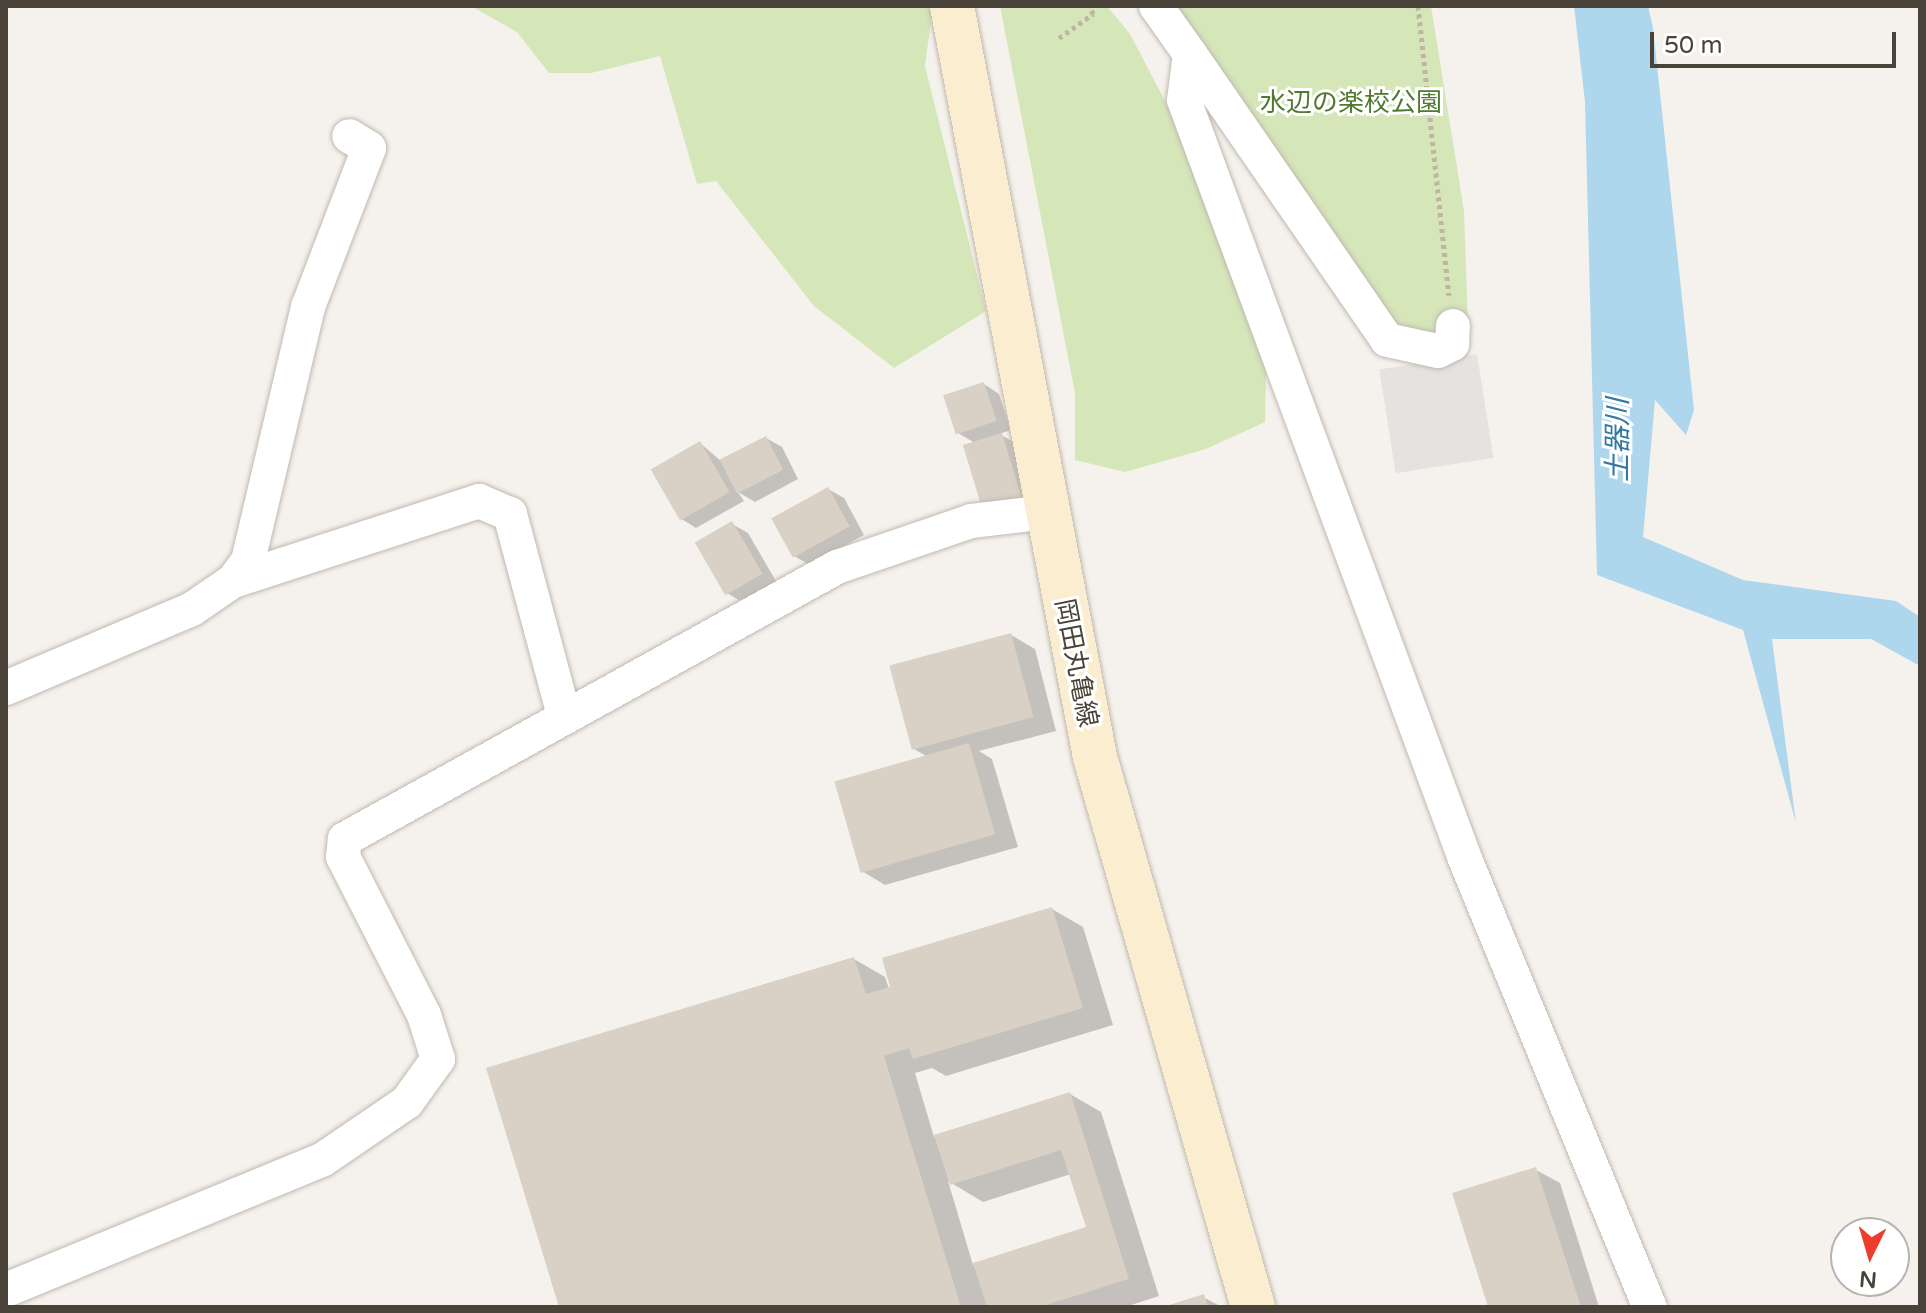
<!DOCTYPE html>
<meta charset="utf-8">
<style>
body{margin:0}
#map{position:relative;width:1926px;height:1313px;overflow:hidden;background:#f5f2ed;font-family:"Varela Round","Noto Sans JP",sans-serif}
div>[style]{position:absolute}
.green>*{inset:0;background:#d5e6b9}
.parking>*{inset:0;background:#e5e3e0;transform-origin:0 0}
.water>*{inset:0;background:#aed7ed}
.shadow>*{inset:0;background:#0003}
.building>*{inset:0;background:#d9d0c6;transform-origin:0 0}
.path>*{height:5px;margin-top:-2.5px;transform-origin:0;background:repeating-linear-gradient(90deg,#c1b4a2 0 4px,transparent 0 8px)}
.roads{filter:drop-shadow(0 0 2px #c0b9af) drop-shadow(0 0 2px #c0b9af)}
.street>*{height:34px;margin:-17px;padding:0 17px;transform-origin:17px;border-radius:17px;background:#fff}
.secondary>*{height:44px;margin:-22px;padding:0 22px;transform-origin:22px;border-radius:22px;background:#fbeed0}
span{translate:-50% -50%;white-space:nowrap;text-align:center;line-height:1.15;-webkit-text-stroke:6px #fff;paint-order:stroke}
.park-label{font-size:26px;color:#507930}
.street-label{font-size:26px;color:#4a433a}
.water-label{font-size:28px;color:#3579a0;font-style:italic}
.frame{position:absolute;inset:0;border:8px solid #4a433a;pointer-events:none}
.north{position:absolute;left:1830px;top:1217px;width:80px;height:80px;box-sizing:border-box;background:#fff;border:2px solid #b7b4b0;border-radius:50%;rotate:185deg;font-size:22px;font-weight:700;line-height:32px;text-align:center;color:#4a433a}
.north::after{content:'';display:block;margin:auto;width:28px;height:36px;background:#ec3d2d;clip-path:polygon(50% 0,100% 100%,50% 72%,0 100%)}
.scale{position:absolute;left:1650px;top:32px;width:246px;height:36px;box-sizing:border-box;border:4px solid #4a433a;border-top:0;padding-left:10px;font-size:24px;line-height:28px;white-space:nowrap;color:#4a433a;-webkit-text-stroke:6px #fff;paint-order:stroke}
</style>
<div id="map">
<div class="green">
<div style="clip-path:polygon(471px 6px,933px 6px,925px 66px,986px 311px,894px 368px,814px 306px,716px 181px,697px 184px,660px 56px,591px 73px,549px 73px,517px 32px)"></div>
<div style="clip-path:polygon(1000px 6px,1107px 6px,1130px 34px,1191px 151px,1267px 330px,1265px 422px,1206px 449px,1125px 472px,1075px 460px,1075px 393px)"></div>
<div style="clip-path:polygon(1169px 6px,1431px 6px,1464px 211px,1468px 325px,1445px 343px,1394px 339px)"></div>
</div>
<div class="parking">
<div style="left:1477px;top:354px;width:105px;height:99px;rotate:81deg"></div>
</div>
<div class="water">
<div style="clip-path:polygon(1574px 6px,1648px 6px,1653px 28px,1694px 410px,1686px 435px,1655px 400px,1643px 537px,1743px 580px,1896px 601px,1920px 617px,1920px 666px,1871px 639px,1772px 639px,1796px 823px,1743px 630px,1597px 575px,1585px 102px)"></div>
</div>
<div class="shadow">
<div style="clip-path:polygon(984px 384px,999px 394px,1011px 430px,999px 434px,1018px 444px,1039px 513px,1002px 524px,975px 443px,958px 433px)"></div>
<div style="clip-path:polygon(766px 438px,782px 447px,798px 479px,755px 502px,738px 492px,744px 501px,696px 528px,680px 518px,700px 443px,721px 461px)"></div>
<div style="clip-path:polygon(828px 489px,844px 498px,864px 535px,810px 565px,794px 556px)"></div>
<div style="clip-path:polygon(732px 524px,748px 533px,777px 583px,742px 602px,727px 593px)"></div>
<div style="clip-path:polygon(1011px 635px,1035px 649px,1056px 731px,979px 751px,992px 759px,1018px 847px,885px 885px,862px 871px,928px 757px,914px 749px)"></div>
<div style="clip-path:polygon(evenodd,1052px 909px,1083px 927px,1113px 1025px,946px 1076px,932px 1068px,915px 1073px,934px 1137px,1070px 1094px,1101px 1112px,1159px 1296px,1125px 1307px,561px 1307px,854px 959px,885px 977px,889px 989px,1052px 909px,1071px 1174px,1089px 1228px,973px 1265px,948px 1181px,983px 1202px,1071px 1174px)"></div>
<div style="clip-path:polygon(1536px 1170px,1560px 1183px,1599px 1307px,1490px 1307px)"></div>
<div style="clip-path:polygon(1203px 1297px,1222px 1307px,1170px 1307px)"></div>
</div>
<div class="building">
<div style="left:984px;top:382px;width:41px;height:43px;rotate:72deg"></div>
<div style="left:1002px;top:433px;width:74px;height:41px;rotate:73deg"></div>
<div style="left:766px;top:436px;width:38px;height:52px;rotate:63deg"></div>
<div style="left:700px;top:441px;width:59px;height:57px;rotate:60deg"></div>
<div style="left:828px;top:487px;width:45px;height:65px;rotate:61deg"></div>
<div style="left:732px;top:521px;width:61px;height:43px;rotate:60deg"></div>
<div style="left:1011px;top:633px;width:87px;height:126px;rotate:75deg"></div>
<div style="left:969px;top:743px;width:95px;height:140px;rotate:74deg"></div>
<div style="clip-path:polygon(1052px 907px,1083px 1008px,913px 1059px,909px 1048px,884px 1056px,961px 1307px,559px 1307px,486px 1068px,854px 957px,866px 994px,890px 987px,882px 958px)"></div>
<div style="clip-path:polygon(1070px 1092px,1129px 1279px,1039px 1307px,987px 1307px,973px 1263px,1086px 1227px,1061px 1150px,950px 1185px,934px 1135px)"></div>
<div style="clip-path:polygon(1536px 1167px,1581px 1307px,1488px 1307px,1452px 1193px)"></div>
<div style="clip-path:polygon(1204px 1294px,1208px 1307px,1166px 1307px,1166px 1306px)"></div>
</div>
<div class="path">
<div style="left:1418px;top:6px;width:291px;rotate:83.9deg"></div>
<div style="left:1059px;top:38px;width:42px;rotate:-35.2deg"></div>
<div style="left:1093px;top:14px;width:9px;rotate:-111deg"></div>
</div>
<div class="roads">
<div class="street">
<div style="left:1156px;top:6px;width:59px;rotate:54.7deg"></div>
<div style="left:1190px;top:54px;width:46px;rotate:97.4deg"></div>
<div style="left:1184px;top:100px;width:809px;rotate:69.68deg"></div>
<div style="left:1465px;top:859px;width:485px;rotate:67.6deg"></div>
<div style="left:1190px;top:54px;width:347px;rotate:55.4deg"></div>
<div style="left:1387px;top:340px;width:52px;rotate:12.2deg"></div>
<div style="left:1438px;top:351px;width:16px;rotate:-27deg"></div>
<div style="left:1452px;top:344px;width:18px;rotate:-87deg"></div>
<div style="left:233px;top:581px;width:259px;rotate:-18deg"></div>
<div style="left:479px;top:501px;width:34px;rotate:23deg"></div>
<div style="left:510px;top:514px;width:209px;rotate:75deg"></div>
<div style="left:6px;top:688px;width:202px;rotate:-23deg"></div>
<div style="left:192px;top:609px;width:50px;rotate:-34.3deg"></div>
<div style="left:233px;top:581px;width:25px;rotate:-53deg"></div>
<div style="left:248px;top:561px;width:261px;rotate:-76.7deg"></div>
<div style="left:308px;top:307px;width:170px;rotate:-69deg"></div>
<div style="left:369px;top:148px;width:23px;rotate:-149deg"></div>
<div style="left:6px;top:1290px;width:342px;rotate:-22.4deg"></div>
<div style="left:322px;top:1160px;width:103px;rotate:-34.3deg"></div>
<div style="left:407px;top:1102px;width:53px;rotate:-54.2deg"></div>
<div style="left:438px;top:1059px;width:46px;rotate:-107.7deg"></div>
<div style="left:424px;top:1015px;width:178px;rotate:-117.1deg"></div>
<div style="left:343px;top:857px;width:18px;rotate:-84deg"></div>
<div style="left:345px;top:839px;width:562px;rotate:-28.94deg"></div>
<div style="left:837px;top:567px;width:142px;rotate:-18.9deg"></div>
<div style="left:971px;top:521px;width:78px;rotate:-6.7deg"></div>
</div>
<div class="secondary">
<div style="left:952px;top:6px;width:764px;rotate:79.22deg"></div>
<div style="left:1095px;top:757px;width:572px;rotate:73.97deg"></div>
</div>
</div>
<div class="park-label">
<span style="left:1351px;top:103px">水辺の楽校公園</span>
</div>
<div class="street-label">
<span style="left:1076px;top:663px;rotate:79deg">岡田丸亀線</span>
</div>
<div class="water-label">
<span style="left:1618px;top:440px;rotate:-90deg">土器川</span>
</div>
<div class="frame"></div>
<div class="north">N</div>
<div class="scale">50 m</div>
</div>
